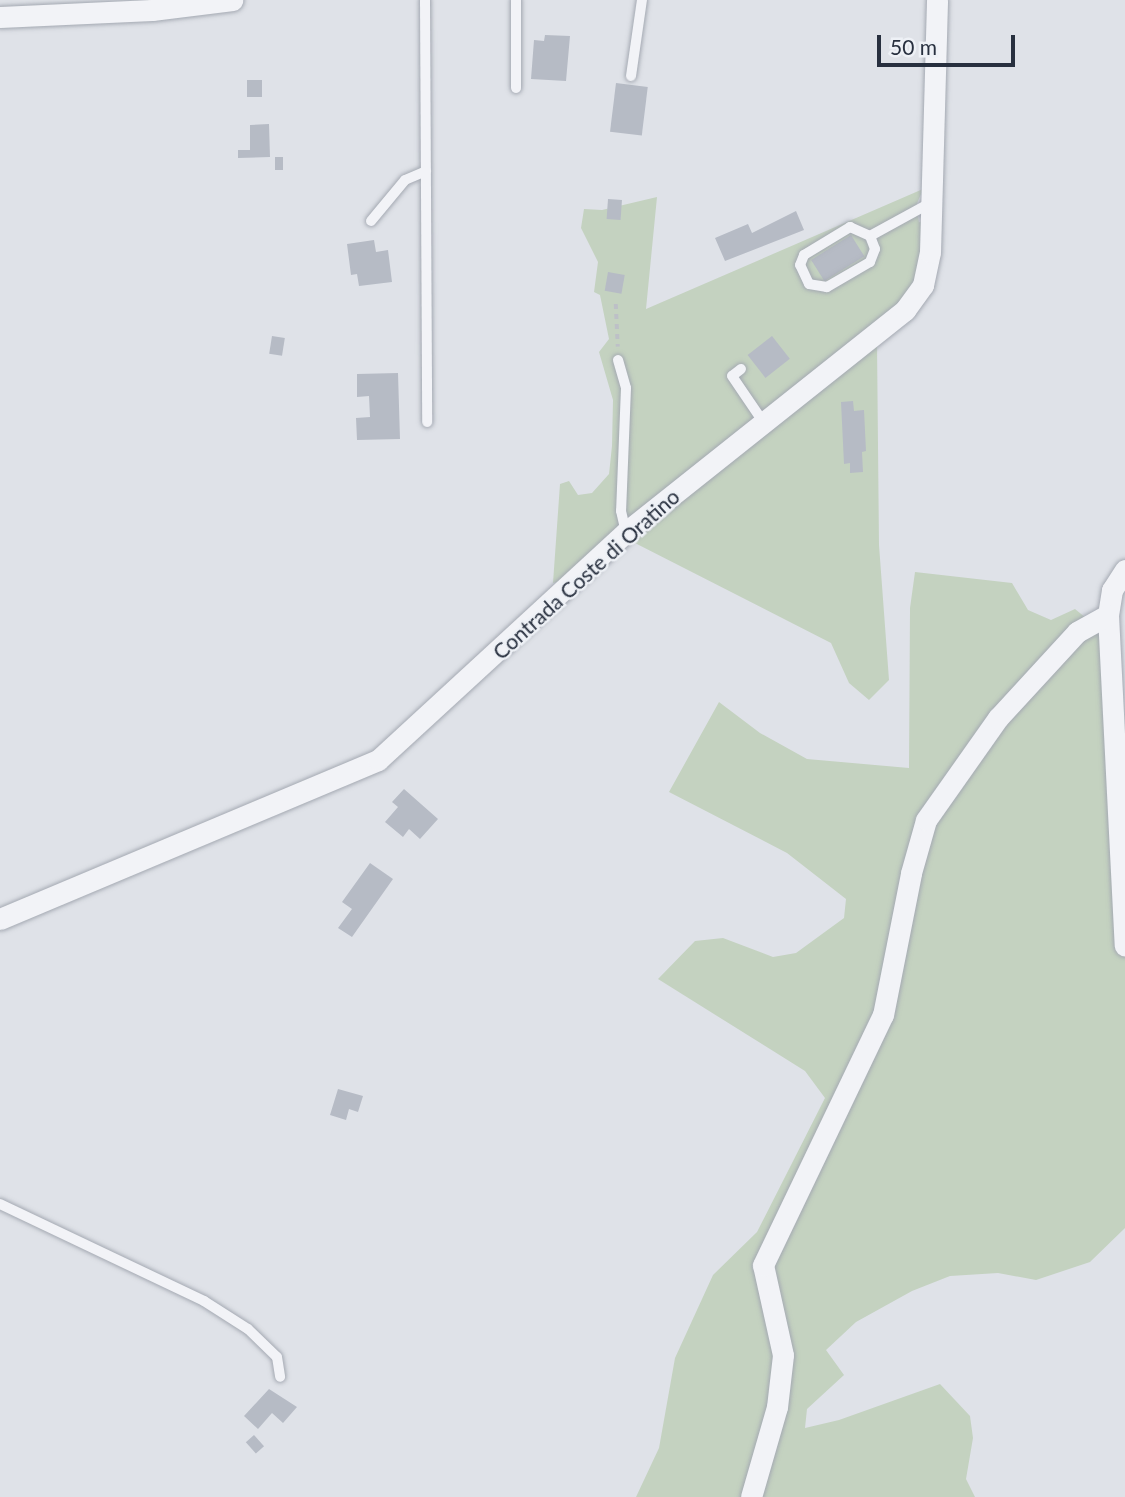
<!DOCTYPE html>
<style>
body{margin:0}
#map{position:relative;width:1125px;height:1497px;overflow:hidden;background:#dfe2e8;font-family:Lato,sans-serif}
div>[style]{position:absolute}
.green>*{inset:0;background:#c4d2c0}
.building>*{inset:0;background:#b6bbc5;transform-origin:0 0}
.path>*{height:3.5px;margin-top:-1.75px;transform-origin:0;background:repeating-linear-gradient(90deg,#bdc0c7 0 5px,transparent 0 10px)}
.roads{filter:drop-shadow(0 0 2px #a4a9b2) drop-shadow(0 0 2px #a4a9b2)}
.service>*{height:10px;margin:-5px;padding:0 5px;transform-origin:5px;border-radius:5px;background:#f2f3f7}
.minor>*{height:21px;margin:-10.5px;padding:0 10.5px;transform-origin:10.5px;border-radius:10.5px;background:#f2f3f7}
span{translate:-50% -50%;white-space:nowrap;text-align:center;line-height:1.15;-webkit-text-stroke:5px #eef1f6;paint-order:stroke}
.street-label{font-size:21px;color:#28303f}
.scale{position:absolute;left:877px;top:35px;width:138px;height:32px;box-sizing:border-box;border:4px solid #28303f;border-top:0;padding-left:9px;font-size:21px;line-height:24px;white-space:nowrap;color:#28303f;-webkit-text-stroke:5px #eef1f6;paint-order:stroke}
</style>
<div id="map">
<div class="green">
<div style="clip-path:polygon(923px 189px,916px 206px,919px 222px,929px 223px,920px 285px,877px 343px,879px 545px,889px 680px,869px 700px,849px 683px,831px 643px,631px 541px,597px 574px,553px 583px,560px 484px,569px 481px,578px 495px,592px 493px,609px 474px,612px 446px,613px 400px,599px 352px,609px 339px,600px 295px,594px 292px,598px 262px,581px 228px,584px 209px,602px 210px,657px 197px,646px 309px)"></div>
<div style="clip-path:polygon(915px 572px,1012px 583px,1028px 610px,1051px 620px,1075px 609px,1103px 632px,1125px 790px,1125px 1228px,1090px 1262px,1036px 1280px,998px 1273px,950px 1276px,912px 1291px,856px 1322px,826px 1350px,844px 1375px,807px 1409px,805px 1428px,839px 1420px,940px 1384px,970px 1416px,973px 1438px,966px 1479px,975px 1497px,636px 1497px,659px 1448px,675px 1358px,713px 1275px,757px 1232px,825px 1098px,805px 1071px,658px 979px,695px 941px,723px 938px,773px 957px,796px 953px,844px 918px,846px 899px,787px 853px,669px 792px,719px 702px,760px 733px,807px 759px,909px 768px,910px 608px)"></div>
</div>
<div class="building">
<div style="clip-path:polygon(545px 35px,570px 36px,566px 81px,531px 79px,534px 40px,544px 41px)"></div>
<div style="left:247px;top:80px;width:15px;height:17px"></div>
<div style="left:616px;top:83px;width:32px;height:49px;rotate:7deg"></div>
<div style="clip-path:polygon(269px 124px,270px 157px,238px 158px,238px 150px,250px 150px,250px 125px)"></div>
<div style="left:275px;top:157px;width:8px;height:13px"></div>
<div style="left:608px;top:199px;width:14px;height:20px;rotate:4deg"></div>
<div style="clip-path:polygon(796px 211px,804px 230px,725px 261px,715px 238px,748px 224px,752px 233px)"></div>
<div style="left:851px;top:235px;width:25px;height:47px;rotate:58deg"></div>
<div style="clip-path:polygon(374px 240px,376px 252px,388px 250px,392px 282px,359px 286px,357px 274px,351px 275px,347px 244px)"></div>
<div style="left:608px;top:272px;width:17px;height:19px;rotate:10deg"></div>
<div style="left:272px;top:336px;width:13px;height:18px;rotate:9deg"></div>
<div style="left:772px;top:336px;width:29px;height:31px;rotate:52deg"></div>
<div style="clip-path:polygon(398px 373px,400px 439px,357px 440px,356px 418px,370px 417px,369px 396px,357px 397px,357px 374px)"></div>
<div style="clip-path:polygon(853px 401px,854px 411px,864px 410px,866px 451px,862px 452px,863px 472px,850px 473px,850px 463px,844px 464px,841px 402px)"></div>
<div style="clip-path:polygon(404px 789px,438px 819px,420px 839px,409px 829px,403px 837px,385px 822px,398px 807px,392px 802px)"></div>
<div style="clip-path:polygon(370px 863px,393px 879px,352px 937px,338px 928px,352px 909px,342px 902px)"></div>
<div style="clip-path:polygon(338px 1089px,363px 1096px,358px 1112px,349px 1109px,346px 1120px,330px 1115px)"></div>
<div style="clip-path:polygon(269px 1389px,297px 1407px,283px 1423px,272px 1413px,258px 1429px,244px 1416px)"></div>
<div style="left:254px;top:1435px;width:15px;height:11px;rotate:48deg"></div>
</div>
<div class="path">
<div style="left:616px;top:304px;width:43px;rotate:87.3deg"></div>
</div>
<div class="roads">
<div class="service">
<div style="left:425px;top:0;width:422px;rotate:89.7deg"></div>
<div style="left:516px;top:0;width:88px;rotate:90deg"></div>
<div style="left:631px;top:76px;width:77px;rotate:-81.8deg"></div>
<div style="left:371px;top:221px;width:53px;rotate:-50.3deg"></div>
<div style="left:405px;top:180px;width:23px;rotate:-23deg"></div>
<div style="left:850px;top:227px;width:22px;rotate:24deg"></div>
<div style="left:870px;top:236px;width:14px;rotate:69deg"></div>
<div style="left:875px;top:249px;width:14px;rotate:111deg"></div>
<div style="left:870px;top:262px;width:50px;rotate:149.8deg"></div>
<div style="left:827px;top:287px;width:18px;rotate:-171deg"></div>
<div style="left:809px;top:284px;width:21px;rotate:-115deg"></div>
<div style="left:800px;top:265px;width:11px;rotate:-68deg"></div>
<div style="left:804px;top:255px;width:54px;rotate:-31.3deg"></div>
<div style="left:870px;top:236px;width:71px;rotate:-28.7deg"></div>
<div style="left:618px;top:360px;width:29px;rotate:74deg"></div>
<div style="left:626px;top:388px;width:123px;rotate:92.3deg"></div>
<div style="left:621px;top:511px;width:22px;rotate:77deg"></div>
<div style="left:741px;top:369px;width:11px;rotate:142deg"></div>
<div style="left:732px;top:376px;width:57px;rotate:55.8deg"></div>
<div style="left:0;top:1204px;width:226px;rotate:25.4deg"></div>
<div style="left:204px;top:1301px;width:52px;rotate:32.5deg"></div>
<div style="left:248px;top:1329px;width:40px;rotate:44deg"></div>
<div style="left:277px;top:1357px;width:20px;rotate:81deg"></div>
</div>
<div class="minor">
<div style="left:0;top:17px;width:152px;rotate:-2.6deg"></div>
<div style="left:152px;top:10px;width:81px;rotate:-7.1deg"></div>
<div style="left:1125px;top:570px;width:24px;rotate:123deg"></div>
<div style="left:1112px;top:590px;width:25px;rotate:99deg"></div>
<div style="left:1108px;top:615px;width:331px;rotate:87.1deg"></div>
<div style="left:0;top:919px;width:410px;rotate:-22.8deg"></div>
<div style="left:378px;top:760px;width:337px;rotate:-42.6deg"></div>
<div style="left:626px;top:532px;width:357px;rotate:-38.5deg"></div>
<div style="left:905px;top:310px;width:31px;rotate:-54deg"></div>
<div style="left:923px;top:285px;width:34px;rotate:-78deg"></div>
<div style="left:930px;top:252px;width:252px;rotate:-88.4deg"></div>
<div style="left:751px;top:1497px;width:94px;rotate:-73.9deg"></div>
<div style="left:777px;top:1407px;width:52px;rotate:-83.4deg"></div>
<div style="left:783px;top:1355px;width:92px;rotate:-102.5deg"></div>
<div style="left:763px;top:1265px;width:277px;rotate:-64.4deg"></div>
<div style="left:883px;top:1015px;width:145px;rotate:-78.8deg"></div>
<div style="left:911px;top:873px;width:55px;rotate:-74.2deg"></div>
<div style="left:926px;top:820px;width:125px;rotate:-54.8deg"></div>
<div style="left:998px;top:718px;width:117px;rotate:-47.4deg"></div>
<div style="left:1077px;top:632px;width:35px;rotate:-29deg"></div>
</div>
</div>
<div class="street-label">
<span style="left:586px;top:574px;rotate:-42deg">Contrada Coste di Oratino</span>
</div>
<div class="scale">50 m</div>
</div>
